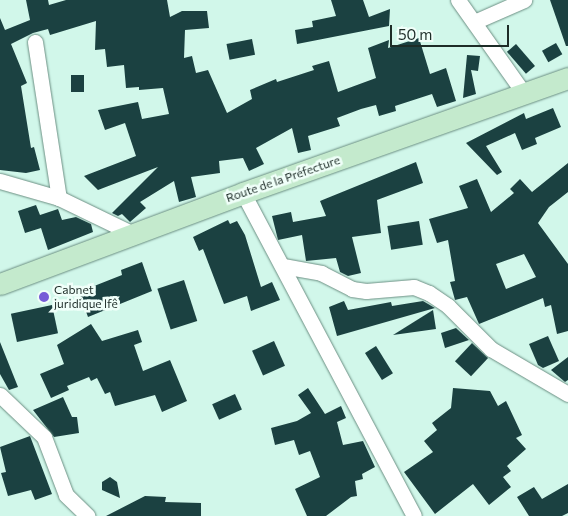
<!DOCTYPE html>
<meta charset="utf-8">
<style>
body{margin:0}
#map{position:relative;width:568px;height:516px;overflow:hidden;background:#d1f7ea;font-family:Commissioner,sans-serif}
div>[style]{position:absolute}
.building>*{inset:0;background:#1b4141;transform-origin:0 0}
.roads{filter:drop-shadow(0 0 1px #6c8f83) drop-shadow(0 0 1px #6c8f83)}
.street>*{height:15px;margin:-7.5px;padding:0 7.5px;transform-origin:7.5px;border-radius:7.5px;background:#fff}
.secondary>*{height:21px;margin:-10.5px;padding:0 10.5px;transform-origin:10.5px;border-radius:10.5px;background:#c4eacd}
.dots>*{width:14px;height:14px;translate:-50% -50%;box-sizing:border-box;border:2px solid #f0fff9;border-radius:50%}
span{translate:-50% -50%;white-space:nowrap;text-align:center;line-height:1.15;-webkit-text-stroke:5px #f0fff9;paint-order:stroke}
.street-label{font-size:12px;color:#1d2c27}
.poi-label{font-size:12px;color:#1d2c27}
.left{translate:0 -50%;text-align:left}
.scale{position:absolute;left:390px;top:25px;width:119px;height:22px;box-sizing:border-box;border:2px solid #1d2c27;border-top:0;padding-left:6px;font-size:15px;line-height:18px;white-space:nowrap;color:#1d2c27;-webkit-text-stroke:4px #f0fff9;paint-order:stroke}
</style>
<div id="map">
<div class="building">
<div style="clip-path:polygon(26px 0,48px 0,49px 5px,66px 0,167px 0,170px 17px,182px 11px,207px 11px,209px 28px,185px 30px,184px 58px,192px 56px,196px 73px,208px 70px,227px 113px,252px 99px,250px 90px,276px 79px,277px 82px,314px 70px,312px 66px,329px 61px,338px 92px,376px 78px,368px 48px,389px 40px,388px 48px,419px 38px,430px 74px,446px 68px,456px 101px,437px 107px,432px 94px,395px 106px,396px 111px,379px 116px,376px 105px,361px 109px,337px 118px,340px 126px,308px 136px,311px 150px,298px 153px,292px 128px,256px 148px,264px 164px,249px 171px,243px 158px,219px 161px,220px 173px,191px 177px,196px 197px,179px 202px,174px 181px,140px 202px,146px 208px,130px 222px,122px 214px,118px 216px,112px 213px,158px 167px,98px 190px,84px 176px,136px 156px,125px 123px,105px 130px,98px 110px,138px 102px,142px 119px,169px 114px,163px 88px,139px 90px,139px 87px,126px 88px,124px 65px,107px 67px,105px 49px,95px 50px,96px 21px,50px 35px,48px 29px,33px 33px,11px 44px,27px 83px,21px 86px,31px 148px,34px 147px,40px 170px,26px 173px,0 170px,0 18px,5px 30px,30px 20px)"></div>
<div style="clip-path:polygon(331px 0,363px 0,369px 17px,390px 9px,389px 26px,297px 44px,295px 30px,313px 27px,312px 21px,336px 16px)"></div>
<div style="clip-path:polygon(550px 0,568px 0,568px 46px,566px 46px)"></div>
<div style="left:252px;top:39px;width:16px;height:26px;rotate:79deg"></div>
<div style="left:556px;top:43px;width:13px;height:16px;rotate:61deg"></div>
<div style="left:516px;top:44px;width:29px;height:12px;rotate:49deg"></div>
<div style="clip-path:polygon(467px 55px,480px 56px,478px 71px,471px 70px,476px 94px,463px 98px)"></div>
<div style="left:71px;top:75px;width:13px;height:17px"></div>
<div style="clip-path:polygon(553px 108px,561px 127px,535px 138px,537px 144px,522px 150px,515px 133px,486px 146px,502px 172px,497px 175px,466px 143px,524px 113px,526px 119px)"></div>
<div style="clip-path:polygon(416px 162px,423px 183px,377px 200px,381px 233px,352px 237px,361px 273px,348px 276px,340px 272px,336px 258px,306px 261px,302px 235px,278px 240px,272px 216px,291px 212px,293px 222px,326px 216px,320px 201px)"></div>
<div style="clip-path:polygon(evenodd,568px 163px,568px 192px,549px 207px,538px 223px,568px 264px,568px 331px,557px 334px,551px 305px,545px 307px,543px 298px,479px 324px,467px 297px,455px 300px,450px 282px,455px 281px,448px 240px,437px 243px,429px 219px,468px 208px,459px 186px,477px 179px,491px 212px,514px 193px,510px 189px,520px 179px,532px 192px,568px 163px,524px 254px,536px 277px,506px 289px,496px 264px,524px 254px)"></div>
<div style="clip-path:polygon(36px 205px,40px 215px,58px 209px,62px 220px,76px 217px,91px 224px,93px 232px,48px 250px,41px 228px,25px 233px,18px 211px)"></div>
<div style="clip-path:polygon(228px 220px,230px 224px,237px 221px,245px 235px,261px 287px,272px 282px,280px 300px,251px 311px,247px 296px,224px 304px,203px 249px,199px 251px,193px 237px)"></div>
<div style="left:419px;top:221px;width:24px;height:32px;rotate:81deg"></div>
<div style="clip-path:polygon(142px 262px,152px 291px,88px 317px,79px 292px,122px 275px,121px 270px)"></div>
<div style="left:184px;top:280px;width:43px;height:28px;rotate:72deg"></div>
<div style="clip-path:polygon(344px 301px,348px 310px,391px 302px,392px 306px,423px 301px,435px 308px,337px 336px,329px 307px)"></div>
<div style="left:52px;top:305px;width:29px;height:42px;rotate:78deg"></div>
<div style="clip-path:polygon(433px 310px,436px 329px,393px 335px)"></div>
<div style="clip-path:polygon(91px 324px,102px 341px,138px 330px,142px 342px,134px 345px,143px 371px,170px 360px,187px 401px,162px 412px,155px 395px,115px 406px,110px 392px,105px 394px,97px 378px,91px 381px,89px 377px,67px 386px,69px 390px,51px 398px,40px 374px,64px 364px,57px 345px)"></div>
<div style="clip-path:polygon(456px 328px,469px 340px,445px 348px,441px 333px)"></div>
<div style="clip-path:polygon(548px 336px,559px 361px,543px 368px,538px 365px,529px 344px)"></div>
<div style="left:274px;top:341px;width:27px;height:24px;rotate:66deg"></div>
<div style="clip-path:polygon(0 342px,18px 387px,9px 390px,0 374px)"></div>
<div style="left:472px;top:343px;width:22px;height:25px;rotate:43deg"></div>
<div style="left:376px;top:346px;width:32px;height:13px;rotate:58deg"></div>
<div style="clip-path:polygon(568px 357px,568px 380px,565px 382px,551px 370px)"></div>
<div style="clip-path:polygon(308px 388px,325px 414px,341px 406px,346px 418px,337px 422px,343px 445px,363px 441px,375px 467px,362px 474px,363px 479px,355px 481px,357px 496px,351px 497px,326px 516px,307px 516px,295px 489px,320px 477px,310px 451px,299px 455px,294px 440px,275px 445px,271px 428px,297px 421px,311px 413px,298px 395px)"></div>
<div style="clip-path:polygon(453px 388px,490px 391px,498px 406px,506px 401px,522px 435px,516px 438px,526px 449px,507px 466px,511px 471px,503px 477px,511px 487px,489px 505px,473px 484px,435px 514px,404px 472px,433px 452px,424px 441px,437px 430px,432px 423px,451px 408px)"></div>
<div style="left:235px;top:394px;width:17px;height:25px;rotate:66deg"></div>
<div style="clip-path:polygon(63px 397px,72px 417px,77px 417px,79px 433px,54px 437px,33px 410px)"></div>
<div style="clip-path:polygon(30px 436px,52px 494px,35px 500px,31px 490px,8px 496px,1px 473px,6px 472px,0 447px)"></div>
<div style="clip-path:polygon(110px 477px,117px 482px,120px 498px,102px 490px,102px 482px)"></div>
<div style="clip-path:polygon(568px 484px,568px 513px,562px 516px,529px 516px,517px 497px,534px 487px,542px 499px)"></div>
<div style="clip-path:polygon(145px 496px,166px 497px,165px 502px,201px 503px,201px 516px,106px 516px)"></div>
</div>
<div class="roads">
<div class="street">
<div style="left:458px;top:0;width:116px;rotate:54.8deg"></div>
<div style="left:474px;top:22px;width:55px;rotate:-23.7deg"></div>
<div style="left:35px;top:42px;width:158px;rotate:81.3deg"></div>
<div style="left:0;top:181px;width:61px;rotate:16.1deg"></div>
<div style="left:59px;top:198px;width:82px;rotate:25.9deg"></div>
<div style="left:243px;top:193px;width:365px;rotate:62.1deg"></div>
<div style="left:283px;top:266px;width:39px;rotate:10deg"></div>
<div style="left:321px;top:273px;width:35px;rotate:27deg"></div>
<div style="left:352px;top:289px;width:14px;rotate:8deg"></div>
<div style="left:366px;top:291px;width:48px;rotate:-4.8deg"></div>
<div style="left:414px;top:287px;width:16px;rotate:22deg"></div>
<div style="left:429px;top:293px;width:23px;rotate:34deg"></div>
<div style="left:448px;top:306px;width:61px;rotate:45deg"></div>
<div style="left:491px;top:349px;width:89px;rotate:30.3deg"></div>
<div style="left:0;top:395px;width:61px;rotate:43.7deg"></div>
<div style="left:44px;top:437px;width:62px;rotate:69.2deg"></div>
<div style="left:66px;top:495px;width:30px;rotate:44deg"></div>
</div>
<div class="secondary">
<div style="left:0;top:284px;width:259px;rotate:-20.5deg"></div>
<div style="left:243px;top:193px;width:345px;rotate:-19.5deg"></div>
</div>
</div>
<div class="dots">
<div style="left:44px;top:297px;background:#765cd7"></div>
</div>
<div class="street-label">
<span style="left:283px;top:179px;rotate:-19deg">Route de la Préfecture</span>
</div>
<div class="poi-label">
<span class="left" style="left:54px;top:297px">Cabnet<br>juridique lfê</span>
</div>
<div class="scale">50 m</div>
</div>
